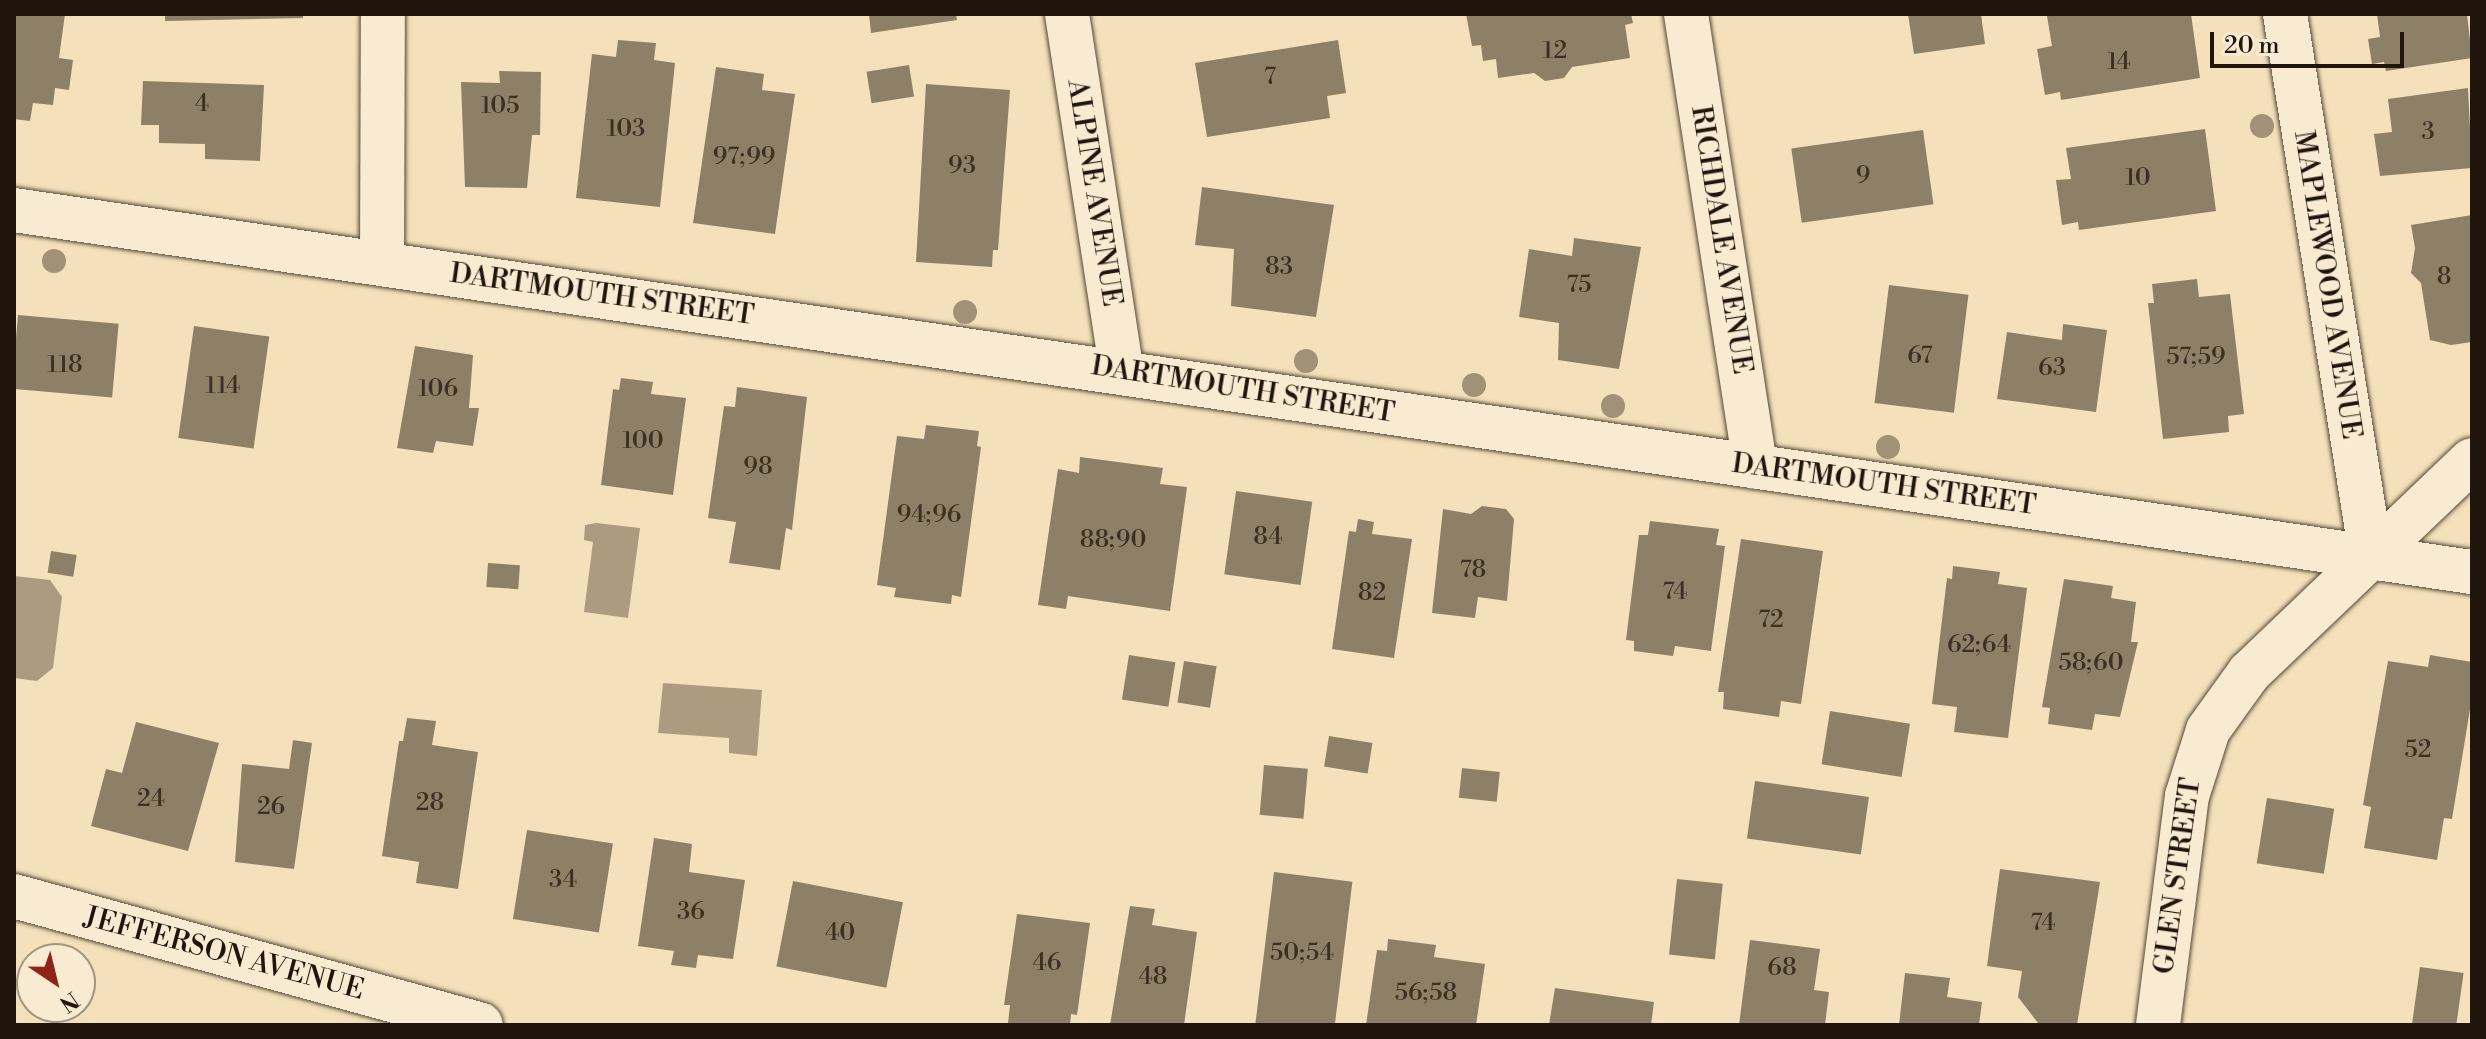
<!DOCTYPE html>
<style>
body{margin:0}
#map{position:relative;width:2486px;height:1039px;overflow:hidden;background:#f4e0ba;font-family:"Libre Bodoni",serif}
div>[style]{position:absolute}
.water>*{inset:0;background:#ac9b7f}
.building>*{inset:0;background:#8e7f67;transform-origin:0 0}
.roads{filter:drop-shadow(0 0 2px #544838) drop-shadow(0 0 2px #544838)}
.minor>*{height:44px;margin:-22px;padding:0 22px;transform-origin:22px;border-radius:22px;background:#f8ebd2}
.trees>*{width:24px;height:24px;margin:-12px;border-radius:50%;background:#a19176}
span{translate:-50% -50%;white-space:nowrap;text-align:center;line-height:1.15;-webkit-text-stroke:6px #f8ebd2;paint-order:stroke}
.number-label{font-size:24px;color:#3b3024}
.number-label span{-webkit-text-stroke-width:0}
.street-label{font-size:28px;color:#1f150d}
.frame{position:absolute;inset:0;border:16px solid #1f150d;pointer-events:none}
.north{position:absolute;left:16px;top:943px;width:80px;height:80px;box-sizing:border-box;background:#f8ebd2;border:2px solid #a19583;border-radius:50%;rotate:145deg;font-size:22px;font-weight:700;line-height:32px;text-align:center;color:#1f150d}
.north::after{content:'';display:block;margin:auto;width:28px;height:36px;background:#8f2418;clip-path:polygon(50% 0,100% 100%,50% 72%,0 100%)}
.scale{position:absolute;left:2210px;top:32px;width:194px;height:36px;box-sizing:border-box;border:4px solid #1f150d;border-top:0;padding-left:10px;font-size:24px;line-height:28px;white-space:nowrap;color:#1f150d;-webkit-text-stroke:6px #f8ebd2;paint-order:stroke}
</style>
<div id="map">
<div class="water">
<div style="clip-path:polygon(596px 523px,640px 528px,628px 618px,584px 612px,593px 542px,584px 540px,585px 525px)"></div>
<div style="clip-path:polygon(14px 576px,50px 580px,62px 597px,53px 668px,37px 681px,14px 678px)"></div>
<div style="clip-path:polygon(663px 683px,762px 690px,757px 756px,729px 753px,729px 738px,658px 733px)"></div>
</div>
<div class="building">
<div style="clip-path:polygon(14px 14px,65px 14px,59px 58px,73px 60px,69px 90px,55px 88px,53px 105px,33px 103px,30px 121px,14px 119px)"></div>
<div style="clip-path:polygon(165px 14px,303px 14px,303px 18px,165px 21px)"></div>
<div style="clip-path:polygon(869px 14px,956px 14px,957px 20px,871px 33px)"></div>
<div style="clip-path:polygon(1466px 14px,1631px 14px,1633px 23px,1625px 25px,1630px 58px,1572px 67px,1564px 78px,1545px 81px,1534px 73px,1498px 78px,1496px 59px,1483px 61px,1481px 45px,1472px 46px)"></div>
<div style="clip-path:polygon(1908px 14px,1981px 14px,1985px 44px,1914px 54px)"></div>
<div style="clip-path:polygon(2060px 14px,2191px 14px,2200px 78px,2061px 100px,2060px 92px,2045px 95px,2037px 49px,2052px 46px,2047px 16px)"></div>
<div style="clip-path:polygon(2377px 14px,2467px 14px,2472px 58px,2386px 71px,2384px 62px,2372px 64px,2368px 39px,2380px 37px)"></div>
<div style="clip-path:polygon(618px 40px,656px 43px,654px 60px,675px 63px,660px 207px,576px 198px,592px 54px,616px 57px)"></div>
<div style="clip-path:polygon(1338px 40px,1346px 93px,1327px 96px,1330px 118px,1207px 137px,1195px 63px)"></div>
<div style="left:909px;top:65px;width:32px;height:43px;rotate:81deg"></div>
<div style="clip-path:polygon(716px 67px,764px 74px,762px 90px,795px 94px,775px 234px,693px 223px)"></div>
<div style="clip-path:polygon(499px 71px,541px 72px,540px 135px,532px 135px,527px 188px,465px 187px,461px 82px,500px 83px)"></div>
<div style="clip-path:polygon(143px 81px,264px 85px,260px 161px,205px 159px,205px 144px,159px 143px,159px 125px,141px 125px)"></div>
<div style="clip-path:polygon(926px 84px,1010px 90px,998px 250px,993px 250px,992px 267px,916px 262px)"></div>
<div style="clip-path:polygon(2468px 88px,2472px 168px,2380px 176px,2374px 134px,2392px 132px,2388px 99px)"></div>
<div style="clip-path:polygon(2205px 129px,2216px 211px,2079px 230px,2078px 222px,2062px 225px,2056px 180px,2071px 179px,2066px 148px)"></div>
<div style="left:1923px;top:130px;width:75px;height:133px;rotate:82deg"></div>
<div style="clip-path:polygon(1202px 187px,1334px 205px,1316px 317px,1231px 306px,1234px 249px,1195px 245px)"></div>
<div style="clip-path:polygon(2472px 215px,2472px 342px,2451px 345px,2430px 340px,2421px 283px,2411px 273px,2415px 248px,2411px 225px)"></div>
<div style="clip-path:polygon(1574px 238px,1641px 247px,1619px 369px,1558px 360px,1559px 323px,1519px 317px,1529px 249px,1572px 256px)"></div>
<div style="clip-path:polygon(2197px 279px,2199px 297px,2230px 294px,2244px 414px,2228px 416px,2229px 432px,2163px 439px,2148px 303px,2154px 303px,2152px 284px)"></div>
<div style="left:1889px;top:285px;width:80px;height:119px;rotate:7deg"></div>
<div style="left:18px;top:315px;width:101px;height:74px;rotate:5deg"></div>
<div style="clip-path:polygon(2063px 324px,2107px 330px,2096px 412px,1997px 399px,2007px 332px,2062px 340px)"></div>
<div style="left:194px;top:326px;width:76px;height:113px;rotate:8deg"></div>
<div style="clip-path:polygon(415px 346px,473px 355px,469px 408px,479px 408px,473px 446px,436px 441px,433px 453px,397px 448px)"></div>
<div style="clip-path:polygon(621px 378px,653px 382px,651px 394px,686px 398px,673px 495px,601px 485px,613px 389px,619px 390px)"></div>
<div style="clip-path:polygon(737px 387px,807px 397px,792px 530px,786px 528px,780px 570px,729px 563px,736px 522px,708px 518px,724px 406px,735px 407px)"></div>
<div style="clip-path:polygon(926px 425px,979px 431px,977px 446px,981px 447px,961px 597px,952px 595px,951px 604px,894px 597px,896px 588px,877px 585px,897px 436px,924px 439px)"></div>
<div style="clip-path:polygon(1080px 457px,1163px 468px,1160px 484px,1187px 487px,1170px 611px,1068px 596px,1066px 609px,1038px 605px,1058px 469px,1079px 473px)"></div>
<div style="left:1236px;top:491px;width:77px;height:84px;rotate:8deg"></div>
<div style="clip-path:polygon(1482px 506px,1506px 509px,1514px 519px,1507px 601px,1478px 597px,1475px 618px,1432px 613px,1443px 509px,1471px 514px)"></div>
<div style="clip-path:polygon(1358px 519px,1374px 522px,1372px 534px,1412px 539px,1394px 658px,1332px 649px,1349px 531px,1356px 532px)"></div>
<div style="clip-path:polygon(1650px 521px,1719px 529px,1716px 545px,1725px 546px,1711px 651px,1675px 646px,1673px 656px,1634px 651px,1634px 641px,1626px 640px,1639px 535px,1648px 535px)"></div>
<div style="clip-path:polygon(1741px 539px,1823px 551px,1801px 704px,1781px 701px,1779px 717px,1723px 709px,1724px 692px,1718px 692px)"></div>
<div style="left:51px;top:551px;width:26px;height:22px;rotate:9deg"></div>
<div style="left:488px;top:563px;width:32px;height:24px;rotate:4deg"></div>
<div style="clip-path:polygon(1953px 566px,2000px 572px,1998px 584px,2027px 588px,2008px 738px,1954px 732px,1957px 707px,1932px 704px,1947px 578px,1952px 579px)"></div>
<div style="clip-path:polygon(2064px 579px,2113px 586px,2111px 598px,2136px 602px,2131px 642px,2138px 642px,2120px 717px,2095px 714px,2092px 730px,2048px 724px,2050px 708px,2042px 707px)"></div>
<div style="left:1129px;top:655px;width:47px;height:45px;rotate:9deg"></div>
<div style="clip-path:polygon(2430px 655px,2472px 662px,2472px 697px,2452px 819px,2444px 818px,2437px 860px,2364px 848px,2371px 807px,2363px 805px,2388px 661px,2428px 667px)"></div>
<div style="left:1184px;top:661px;width:33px;height:42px;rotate:9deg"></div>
<div style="left:1830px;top:711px;width:81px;height:54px;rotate:9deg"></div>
<div style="clip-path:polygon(407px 718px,436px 721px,432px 745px,478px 752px,458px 889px,416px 883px,419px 862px,382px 856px,399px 741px,403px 741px)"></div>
<div style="clip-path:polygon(136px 722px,219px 743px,188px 851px,91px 826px,106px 769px,122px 773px)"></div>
<div style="left:1329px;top:736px;width:44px;height:31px;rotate:9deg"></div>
<div style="clip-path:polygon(293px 740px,312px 743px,294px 869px,235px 862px,242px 764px,289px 769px)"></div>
<div style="left:1264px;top:765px;width:44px;height:50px;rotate:5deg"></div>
<div style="left:1462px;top:768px;width:38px;height:30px;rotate:6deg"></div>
<div style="left:1755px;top:781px;width:115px;height:58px;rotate:8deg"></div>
<div style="left:2267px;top:798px;width:68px;height:66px;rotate:9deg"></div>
<div style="left:527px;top:830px;width:87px;height:90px;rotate:9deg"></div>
<div style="clip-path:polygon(654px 838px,692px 844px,689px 872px,745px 880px,733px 959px,698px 955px,696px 968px,671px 965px,674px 951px,638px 946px)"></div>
<div style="clip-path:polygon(2000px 869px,2100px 882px,2077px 1025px,2038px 1023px,2018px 997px,2022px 971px,1987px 966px)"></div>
<div style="left:1274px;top:872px;width:79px;height:155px;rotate:7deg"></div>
<div style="left:1677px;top:879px;width:46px;height:76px;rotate:6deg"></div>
<div style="left:793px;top:881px;width:112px;height:87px;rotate:11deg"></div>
<div style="clip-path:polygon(1130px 906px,1155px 909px,1152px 925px,1197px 932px,1184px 1025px,1110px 1025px)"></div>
<div style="clip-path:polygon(1017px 914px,1090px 923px,1077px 1015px,1071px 1014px,1070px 1025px,1008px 1023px,1010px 1005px,1004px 1005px)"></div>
<div style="clip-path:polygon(1388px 939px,1436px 945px,1434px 957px,1485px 964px,1476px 1025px,1366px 1025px,1377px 950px,1387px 951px)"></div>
<div style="clip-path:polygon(1750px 940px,1820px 949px,1814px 990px,1829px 992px,1825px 1025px,1739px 1025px)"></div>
<div style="left:2420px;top:967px;width:44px;height:59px;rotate:8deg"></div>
<div style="clip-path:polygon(1905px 973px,1950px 978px,1947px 997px,1982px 1002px,1979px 1025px,1899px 1025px)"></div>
<div style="clip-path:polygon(1555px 988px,1654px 1002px,1651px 1025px,1549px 1025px)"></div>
</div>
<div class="roads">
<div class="minor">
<div style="left:1067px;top:14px;width:362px;rotate:81.3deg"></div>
<div style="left:1686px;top:14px;width:458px;rotate:81.3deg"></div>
<div style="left:2285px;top:14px;width:548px;rotate:80.97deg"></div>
<div style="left:14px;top:210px;width:2485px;rotate:8.38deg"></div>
<div style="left:382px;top:263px;width:249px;rotate:-89.8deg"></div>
<div style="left:14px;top:896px;width:484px;rotate:15.4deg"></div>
<div style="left:2158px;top:1025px;width:231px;rotate:-82.8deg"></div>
<div style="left:2187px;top:796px;width:69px;rotate:-72.3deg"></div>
<div style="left:2208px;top:730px;width:70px;rotate:-54.3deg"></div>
<div style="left:2249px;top:673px;width:308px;rotate:-43.7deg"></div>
</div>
</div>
<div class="trees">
<div style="left:2262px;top:126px"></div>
<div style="left:54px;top:261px"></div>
<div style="left:965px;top:312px"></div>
<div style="left:1306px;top:361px"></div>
<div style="left:1474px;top:385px"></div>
<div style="left:1613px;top:406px"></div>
<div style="left:1888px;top:447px"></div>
</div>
<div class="number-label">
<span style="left:1555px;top:52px">12</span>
<span style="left:2119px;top:63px">14</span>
<span style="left:1270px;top:78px">7</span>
<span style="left:202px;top:105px">4</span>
<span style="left:500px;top:107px">105</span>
<span style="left:626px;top:130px">103</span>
<span style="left:2428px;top:133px">3</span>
<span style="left:744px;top:158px">97;99</span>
<span style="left:962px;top:167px">93</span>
<span style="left:1863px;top:177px">9</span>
<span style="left:2138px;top:179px">10</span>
<span style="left:1279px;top:268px">83</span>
<span style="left:2444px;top:278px">8</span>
<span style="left:1579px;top:286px">75</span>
<span style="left:1920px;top:357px">67</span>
<span style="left:2196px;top:358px">57;59</span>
<span style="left:65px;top:366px">118</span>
<span style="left:2052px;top:369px">63</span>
<span style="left:223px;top:387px">114</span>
<span style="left:438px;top:390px">106</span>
<span style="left:643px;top:442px">100</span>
<span style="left:758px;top:468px">98</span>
<span style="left:929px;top:516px">94;96</span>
<span style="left:1268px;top:538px">84</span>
<span style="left:1113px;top:541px">88;90</span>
<span style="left:1473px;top:571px">78</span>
<span style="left:1675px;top:593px">74</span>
<span style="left:1372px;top:594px">82</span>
<span style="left:1771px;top:621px">72</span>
<span style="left:1979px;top:646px">62;64</span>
<span style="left:2091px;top:664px">58;60</span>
<span style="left:2418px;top:751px">52</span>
<span style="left:151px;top:800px">24</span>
<span style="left:430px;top:804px">28</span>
<span style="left:271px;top:808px">26</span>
<span style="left:563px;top:881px">34</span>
<span style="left:691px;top:913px">36</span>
<span style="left:2043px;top:924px">74</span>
<span style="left:840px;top:934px">40</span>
<span style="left:1302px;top:954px">50;54</span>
<span style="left:1047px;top:964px">46</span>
<span style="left:1782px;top:969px">68</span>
<span style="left:1153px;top:978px">48</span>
<span style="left:1426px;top:994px">56;58</span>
</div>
<div class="street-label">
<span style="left:1094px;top:193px;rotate:81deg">ALPINE AVENUE</span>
<span style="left:1721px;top:240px;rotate:81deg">RICHDALE AVENUE</span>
<span style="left:2327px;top:285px;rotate:81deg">MAPLEWOOD AVENUE</span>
<span style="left:602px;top:295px;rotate:8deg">DARTMOUTH STREET</span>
<span style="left:1243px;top:390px;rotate:9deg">DARTMOUTH STREET</span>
<span style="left:1884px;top:485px;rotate:8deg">DARTMOUTH STREET</span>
<span style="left:2178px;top:876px;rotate:-82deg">GLEN STREET</span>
<span style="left:224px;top:954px;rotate:15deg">JEFFERSON AVENUE</span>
</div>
<div class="frame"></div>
<div class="north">N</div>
<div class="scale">20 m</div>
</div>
